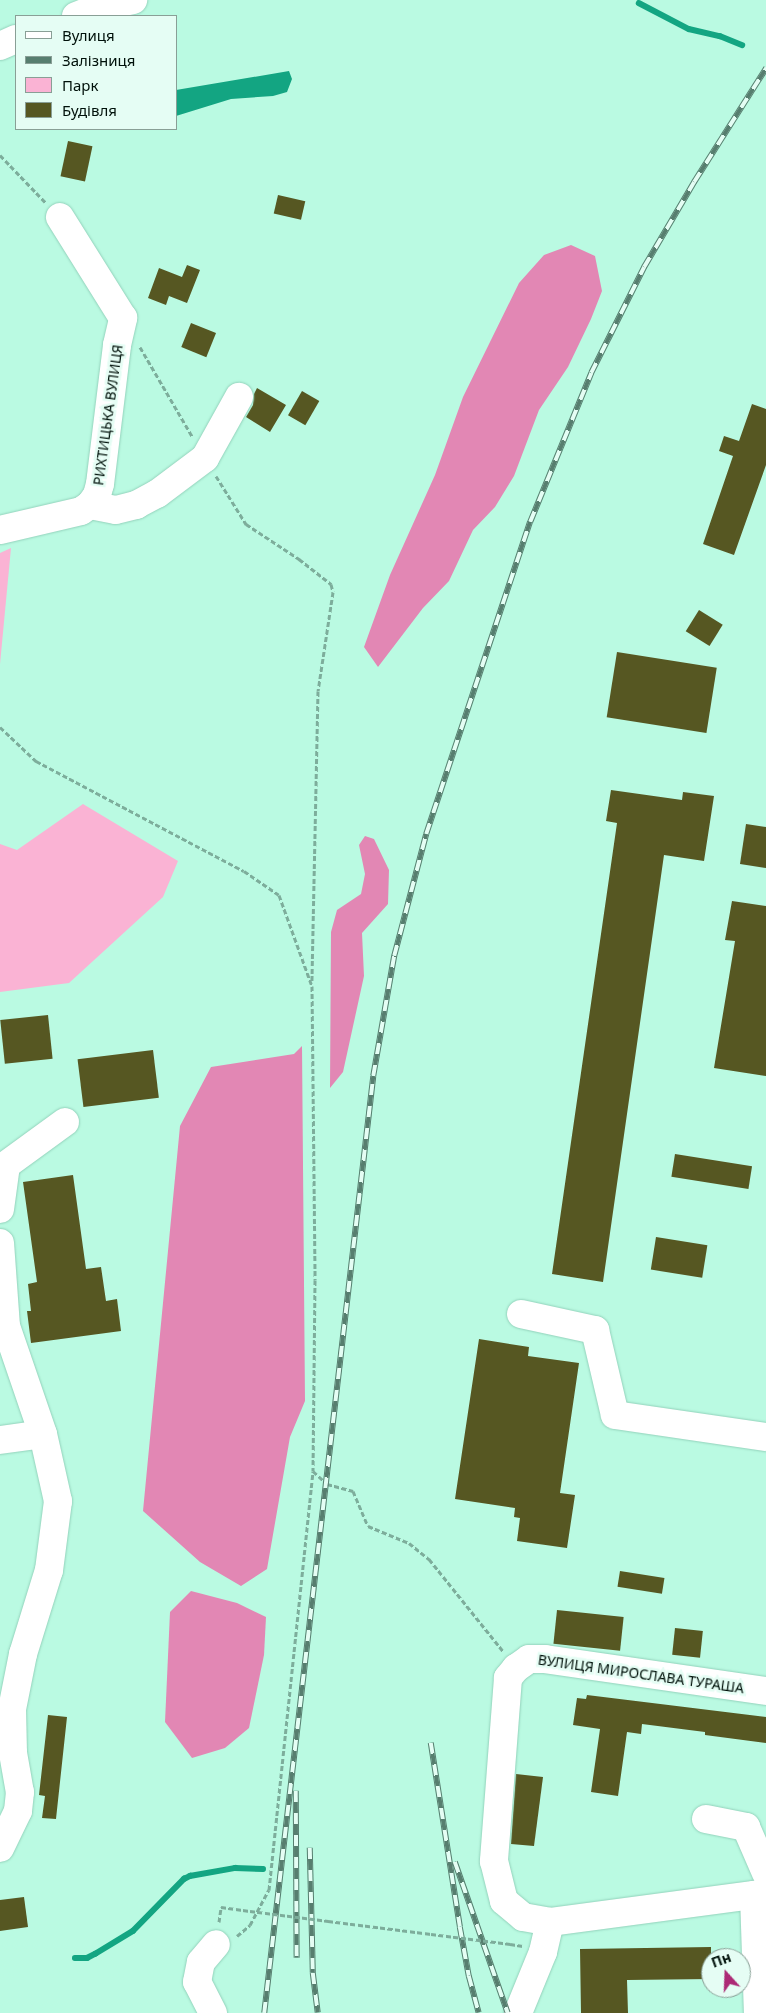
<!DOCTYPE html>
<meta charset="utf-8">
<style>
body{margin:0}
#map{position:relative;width:766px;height:2013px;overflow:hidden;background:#bafae2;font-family:"Noto Sans",sans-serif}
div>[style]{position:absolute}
.green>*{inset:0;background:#fab3d4}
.forest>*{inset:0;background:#e287b4}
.water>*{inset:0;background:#13a582}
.stream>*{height:5.5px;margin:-2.75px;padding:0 2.75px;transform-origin:2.75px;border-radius:2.75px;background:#13a582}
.building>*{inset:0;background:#565722;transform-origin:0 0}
.path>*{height:3px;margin-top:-1.5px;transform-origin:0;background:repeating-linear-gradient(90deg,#7dad9b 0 5px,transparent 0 7.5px)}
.roads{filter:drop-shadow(0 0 1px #93d2bb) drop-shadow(0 0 1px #93d2bb)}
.minor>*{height:28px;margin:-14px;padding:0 14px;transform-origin:14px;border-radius:14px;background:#fff}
.rail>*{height:5.5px;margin-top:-2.75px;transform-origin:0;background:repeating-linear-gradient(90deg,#e5fdf4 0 11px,#577e6f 0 22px);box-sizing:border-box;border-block:1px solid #577e6f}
.path-bridge>*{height:3px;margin-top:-1.5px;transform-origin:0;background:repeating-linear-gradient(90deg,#7dad9b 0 5px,transparent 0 7.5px)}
span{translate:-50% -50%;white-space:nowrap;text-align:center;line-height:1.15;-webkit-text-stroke:5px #e5fdf4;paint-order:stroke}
.street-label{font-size:14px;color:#00110a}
.legend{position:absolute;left:15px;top:15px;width:162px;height:115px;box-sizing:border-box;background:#e5fdf4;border:1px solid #899f96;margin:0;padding:6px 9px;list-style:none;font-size:15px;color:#00110a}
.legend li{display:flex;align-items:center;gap:10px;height:25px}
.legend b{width:25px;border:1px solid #899f96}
.north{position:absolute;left:701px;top:1948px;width:50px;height:50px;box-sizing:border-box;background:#e5fdf4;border:1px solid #899f96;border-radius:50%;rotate:340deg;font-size:14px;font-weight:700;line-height:20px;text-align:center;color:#00110a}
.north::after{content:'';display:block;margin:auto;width:18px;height:22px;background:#ac2a75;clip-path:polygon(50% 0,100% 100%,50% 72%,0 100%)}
</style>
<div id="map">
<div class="green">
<div style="clip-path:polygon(11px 548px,0 664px,0 553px)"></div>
<div style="clip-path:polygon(83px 804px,178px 861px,163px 897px,69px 983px,0 992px,0 844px,17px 850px)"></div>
</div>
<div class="forest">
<div style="clip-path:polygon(571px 245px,595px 256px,602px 291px,591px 319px,568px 367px,539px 410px,514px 476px,495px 507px,473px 530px,449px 581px,423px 608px,378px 667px,364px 647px,390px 575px,435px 475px,463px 397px,519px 283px,544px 255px)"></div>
<div style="clip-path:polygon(365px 836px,374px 839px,389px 870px,388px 904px,362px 933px,364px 976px,343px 1072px,330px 1088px,331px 932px,337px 910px,361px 894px,365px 874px,359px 845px)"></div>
<div style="clip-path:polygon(302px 1046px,305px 1401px,290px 1437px,267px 1569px,241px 1586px,200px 1562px,143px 1511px,180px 1126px,211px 1067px,294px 1054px)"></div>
<div style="clip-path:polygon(191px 1591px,237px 1603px,266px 1617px,264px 1655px,249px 1728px,225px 1748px,192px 1758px,165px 1722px,170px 1612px)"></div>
</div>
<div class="water">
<div style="clip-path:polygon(289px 71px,292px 79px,287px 92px,273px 96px,231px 99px,176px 116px,176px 90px)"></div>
</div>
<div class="stream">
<div style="left:639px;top:3px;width:56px;rotate:27.5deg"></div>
<div style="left:689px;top:29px;width:32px;rotate:13deg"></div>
<div style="left:720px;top:36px;width:24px;rotate:22deg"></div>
<div style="left:75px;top:1958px;width:12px"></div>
<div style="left:87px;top:1958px;width:9px;rotate:-27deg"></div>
<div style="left:95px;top:1954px;width:44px;rotate:-31.2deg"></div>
<div style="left:133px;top:1931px;width:73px;rotate:-45.6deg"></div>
<div style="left:184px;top:1879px;width:7px;rotate:-27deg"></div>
<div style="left:190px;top:1876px;width:46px;rotate:-10.1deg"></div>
<div style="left:235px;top:1868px;width:28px;rotate:2deg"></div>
</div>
<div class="building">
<div style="left:68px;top:141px;width:25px;height:36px;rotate:12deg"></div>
<div style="left:278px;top:195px;width:28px;height:19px;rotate:13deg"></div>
<div style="clip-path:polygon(187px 265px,200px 270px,187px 303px,169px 296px,166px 305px,148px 298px,159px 268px,182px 277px)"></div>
<div style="left:191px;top:323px;width:27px;height:26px;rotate:22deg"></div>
<div style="clip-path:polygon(257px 388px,286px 405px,270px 432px,246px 417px,253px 405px,254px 394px)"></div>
<div style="left:302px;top:391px;width:20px;height:28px;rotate:30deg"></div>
<div style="clip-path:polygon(752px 404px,766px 409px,766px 465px,734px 555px,703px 544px,733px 456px,719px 451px,724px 436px,739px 441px)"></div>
<div style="left:699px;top:610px;width:28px;height:25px;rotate:32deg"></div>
<div style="left:617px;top:652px;width:101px;height:66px;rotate:9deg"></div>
<div style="clip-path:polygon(611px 790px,682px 800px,683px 792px,714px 796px,704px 861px,664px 855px,603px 1282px,552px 1274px,617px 823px,606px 821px)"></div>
<div style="clip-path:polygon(746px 824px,766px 827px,766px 868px,740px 864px)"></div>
<div style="clip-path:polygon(732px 901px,766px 906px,766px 1076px,714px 1068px,735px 941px,725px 940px)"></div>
<div style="left:48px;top:1015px;width:44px;height:48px;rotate:84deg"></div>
<div style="left:153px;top:1050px;width:48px;height:76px;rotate:83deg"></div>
<div style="left:675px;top:1154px;width:78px;height:23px;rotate:9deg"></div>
<div style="clip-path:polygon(73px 1175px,86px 1269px,101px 1267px,106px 1301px,117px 1299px,121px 1331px,31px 1343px,27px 1311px,31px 1311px,28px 1284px,37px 1282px,23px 1182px)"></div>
<div style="left:656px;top:1237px;width:52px;height:33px;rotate:9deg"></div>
<div style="clip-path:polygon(479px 1339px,529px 1347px,528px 1356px,579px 1363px,560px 1493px,575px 1495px,567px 1548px,517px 1541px,520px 1518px,514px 1517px,515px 1508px,455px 1499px)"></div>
<div style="left:620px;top:1571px;width:45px;height:16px;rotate:9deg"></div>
<div style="left:557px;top:1610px;width:67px;height:34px;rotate:6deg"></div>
<div style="left:675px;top:1628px;width:28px;height:27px;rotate:6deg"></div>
<div style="clip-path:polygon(587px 1695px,766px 1717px,766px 1743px,705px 1735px,705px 1732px,642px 1724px,641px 1734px,627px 1732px,618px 1796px,591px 1792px,600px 1729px,573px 1725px,577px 1698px,586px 1699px)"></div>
<div style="clip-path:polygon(48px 1715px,67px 1717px,56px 1819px,42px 1818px,45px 1796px,39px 1795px)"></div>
<div style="clip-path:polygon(516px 1774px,543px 1777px,534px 1846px,511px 1844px)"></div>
<div style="clip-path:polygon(24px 1897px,28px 1927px,0 1931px,0 1900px)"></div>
<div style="clip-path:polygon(711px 1947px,711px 1979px,627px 1980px,628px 2013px,581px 2013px,580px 1949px)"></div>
</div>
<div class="path">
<div style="left:0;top:155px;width:66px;rotate:46.2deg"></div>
<div style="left:140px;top:347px;width:103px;rotate:59.7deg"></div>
<div style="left:216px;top:476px;width:57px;rotate:58deg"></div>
<div style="left:246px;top:524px;width:64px;rotate:33.4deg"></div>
<div style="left:299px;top:559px;width:41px;rotate:38deg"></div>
<div style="left:331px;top:584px;width:8px;rotate:76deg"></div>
<div style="left:333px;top:592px;width:100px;rotate:98.6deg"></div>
<div style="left:318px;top:691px;width:292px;rotate:91.2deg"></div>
<div style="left:0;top:727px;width:50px;rotate:43.4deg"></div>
<div style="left:36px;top:761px;width:235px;rotate:27.9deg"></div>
<div style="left:244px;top:871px;width:42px;rotate:34.4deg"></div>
<div style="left:279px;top:895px;width:97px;rotate:70.1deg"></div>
<div style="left:312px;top:986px;width:294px;rotate:89.4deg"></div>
<div style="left:315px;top:1280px;width:191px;rotate:90.6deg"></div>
<div style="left:313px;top:1471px;width:19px;rotate:43deg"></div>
<div style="left:327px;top:1484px;width:27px;rotate:15deg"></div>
<div style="left:353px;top:1491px;width:38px;rotate:67deg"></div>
<div style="left:368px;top:1526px;width:44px;rotate:22.5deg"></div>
<div style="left:409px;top:1543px;width:26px;rotate:39deg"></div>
<div style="left:429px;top:1559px;width:118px;rotate:51.2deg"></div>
<div style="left:328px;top:1921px;width:104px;rotate:7.2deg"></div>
<div style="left:219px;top:1922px;width:15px;rotate:-82deg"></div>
<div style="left:221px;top:1907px;width:29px;rotate:8deg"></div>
<div style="left:237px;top:1936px;width:17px;rotate:-40deg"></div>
<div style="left:250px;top:1925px;width:40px;rotate:-62deg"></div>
<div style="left:269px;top:1890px;width:421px;rotate:-84deg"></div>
<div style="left:510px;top:1944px;width:13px;rotate:9deg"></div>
</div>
<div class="roads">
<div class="minor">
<div style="left:76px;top:16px;width:26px;rotate:-21deg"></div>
<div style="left:100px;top:7px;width:34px;rotate:-12deg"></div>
<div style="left:0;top:46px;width:17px;rotate:-24deg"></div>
<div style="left:90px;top:505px;width:26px;rotate:11deg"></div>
<div style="left:116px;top:510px;width:21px;rotate:-14deg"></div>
<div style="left:136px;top:505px;width:24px;rotate:-28deg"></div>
<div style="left:157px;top:494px;width:60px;rotate:-36.9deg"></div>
<div style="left:205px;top:458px;width:70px;rotate:-60.9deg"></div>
<div style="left:0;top:530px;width:83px;rotate:-13.2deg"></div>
<div style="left:81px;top:511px;width:11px;rotate:-34deg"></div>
<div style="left:90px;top:505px;width:12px;rotate:-55deg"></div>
<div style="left:97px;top:495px;width:11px;rotate:-75deg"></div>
<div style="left:100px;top:484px;width:140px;rotate:-83deg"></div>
<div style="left:117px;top:345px;width:28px;rotate:-77deg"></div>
<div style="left:123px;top:318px;width:119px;rotate:-122deg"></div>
<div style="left:0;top:1209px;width:44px;rotate:-82.2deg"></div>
<div style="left:6px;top:1165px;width:73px;rotate:-36.1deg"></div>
<div style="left:0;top:1243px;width:83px;rotate:85.9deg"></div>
<div style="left:6px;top:1326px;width:114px;rotate:71.1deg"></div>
<div style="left:521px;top:1314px;width:76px;rotate:12.2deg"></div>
<div style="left:595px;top:1330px;width:87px;rotate:76.8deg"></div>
<div style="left:615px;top:1415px;width:153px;rotate:8.3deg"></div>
<div style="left:0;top:1440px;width:43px;rotate:-7.9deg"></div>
<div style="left:43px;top:1434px;width:69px;rotate:77.4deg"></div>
<div style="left:58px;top:1501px;width:70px;rotate:97.4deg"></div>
<div style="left:49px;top:1570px;width:88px;rotate:107.2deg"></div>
<div style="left:23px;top:1654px;width:56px;rotate:101.3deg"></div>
<div style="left:12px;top:1709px;width:44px;rotate:88.7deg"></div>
<div style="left:13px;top:1753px;width:40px;rotate:80deg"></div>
<div style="left:20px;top:1792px;width:19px;rotate:96deg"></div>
<div style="left:18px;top:1811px;width:41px;rotate:115.9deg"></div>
<div style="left:766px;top:1691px;width:223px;rotate:-171.8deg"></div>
<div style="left:545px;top:1659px;width:16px;rotate:180deg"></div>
<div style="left:529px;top:1659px;width:16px;rotate:145deg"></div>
<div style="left:516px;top:1668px;width:13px;rotate:129deg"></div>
<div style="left:508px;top:1678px;width:184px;rotate:94.4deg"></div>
<div style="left:494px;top:1861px;width:41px;rotate:76deg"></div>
<div style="left:504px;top:1901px;width:25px;rotate:40deg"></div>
<div style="left:523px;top:1917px;width:27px;rotate:10deg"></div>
<div style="left:550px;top:1922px;width:218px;rotate:-7.6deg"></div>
<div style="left:706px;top:1819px;width:41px;rotate:11.3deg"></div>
<div style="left:746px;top:1827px;width:50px;rotate:66.5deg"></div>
<div style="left:754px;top:1895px;width:118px;rotate:88.1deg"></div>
<div style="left:213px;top:2013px;width:35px;rotate:-117deg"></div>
<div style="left:197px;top:1982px;width:20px;rotate:-79deg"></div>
<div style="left:201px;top:1962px;width:23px;rotate:-50deg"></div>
<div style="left:518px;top:2013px;width:66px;rotate:-67.7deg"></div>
<div style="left:543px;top:1952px;width:31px;rotate:-77deg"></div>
</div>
</div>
<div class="rail">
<div style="left:431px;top:1743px;width:186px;rotate:81deg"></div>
<div style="left:460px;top:1927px;width:50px;rotate:79.6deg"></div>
<div style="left:469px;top:1976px;width:38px;rotate:75deg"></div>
<div style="left:296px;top:1791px;width:167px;rotate:89.7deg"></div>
<div style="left:310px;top:1848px;width:125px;rotate:88.6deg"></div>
<div style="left:313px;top:1973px;width:40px;rotate:82.9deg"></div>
<div style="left:455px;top:1862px;width:160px;rotate:70.7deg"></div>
<div style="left:264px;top:2013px;width:943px;rotate:-83.36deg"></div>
<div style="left:373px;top:1076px;width:122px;rotate:-80.1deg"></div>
<div style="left:394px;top:956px;width:126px;rotate:-75.3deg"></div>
<div style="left:426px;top:834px;width:329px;rotate:-71.6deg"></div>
<div style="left:530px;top:522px;width:161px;rotate:-67.7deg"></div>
<div style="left:591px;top:373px;width:119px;rotate:-63.4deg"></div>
<div style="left:644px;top:267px;width:99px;rotate:-59.5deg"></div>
<div style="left:694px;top:182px;width:135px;rotate:-57.7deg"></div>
</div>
<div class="path-bridge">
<div style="left:250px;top:1911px;width:79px;rotate:7.3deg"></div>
<div style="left:431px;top:1934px;width:80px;rotate:7.2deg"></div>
</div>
<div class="street-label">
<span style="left:108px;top:415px;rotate:-82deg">РИХТИЦЬКА ВУЛИЦЯ</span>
<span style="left:641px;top:1674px;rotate:8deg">ВУЛИЦЯ МИРОСЛАВА ТУРАША</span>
</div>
<ul class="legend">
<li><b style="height:6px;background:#fff"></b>Вулиця</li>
<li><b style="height:6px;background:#577e6f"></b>Залізниця</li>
<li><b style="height:14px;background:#fab3d4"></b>Парк</li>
<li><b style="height:14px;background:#565722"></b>Будівля</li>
</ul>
<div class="north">Пн</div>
</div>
